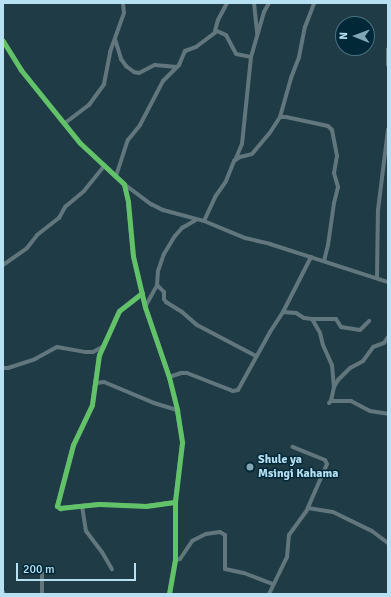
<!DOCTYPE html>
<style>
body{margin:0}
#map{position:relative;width:391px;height:597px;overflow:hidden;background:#1f3b46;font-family:Signika,sans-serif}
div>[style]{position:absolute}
.minor>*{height:4px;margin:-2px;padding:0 2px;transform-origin:2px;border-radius:2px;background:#61767d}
.cycleway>*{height:5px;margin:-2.5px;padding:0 2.5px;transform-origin:2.5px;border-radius:2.5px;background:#61c268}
.dots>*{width:11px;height:11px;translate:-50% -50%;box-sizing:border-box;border:2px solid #002836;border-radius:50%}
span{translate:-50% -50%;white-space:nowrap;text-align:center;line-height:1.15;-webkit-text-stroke:3px #002836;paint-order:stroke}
.poi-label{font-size:12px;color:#b7e0f3;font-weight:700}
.left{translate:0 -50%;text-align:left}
.frame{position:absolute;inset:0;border:4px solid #b7e0f3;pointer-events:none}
.north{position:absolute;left:335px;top:16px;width:40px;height:40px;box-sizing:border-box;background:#002836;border:1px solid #497282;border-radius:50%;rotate:271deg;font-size:11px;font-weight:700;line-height:16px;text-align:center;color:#b7e0f3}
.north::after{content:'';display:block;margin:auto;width:14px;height:18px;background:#82a6b6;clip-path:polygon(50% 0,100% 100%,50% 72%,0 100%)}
.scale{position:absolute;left:16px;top:563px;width:120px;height:18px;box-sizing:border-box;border:2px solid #b7e0f3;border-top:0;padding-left:5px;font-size:12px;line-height:14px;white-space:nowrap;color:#b7e0f3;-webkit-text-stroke:3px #002836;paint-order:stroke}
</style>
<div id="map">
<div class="minor">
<div style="left:254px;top:3px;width:31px;rotate:84deg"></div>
<div style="left:215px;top:31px;width:11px;rotate:-75deg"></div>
<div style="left:218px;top:20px;width:19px;rotate:-62deg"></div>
<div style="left:115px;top:39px;width:21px;rotate:73deg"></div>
<div style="left:121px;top:59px;width:9px;rotate:54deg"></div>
<div style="left:126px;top:66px;width:10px;rotate:37deg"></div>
<div style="left:134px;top:72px;width:5px;rotate:11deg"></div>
<div style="left:139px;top:73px;width:18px;rotate:-27deg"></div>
<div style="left:155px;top:65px;width:22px;rotate:5deg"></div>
<div style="left:3px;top:41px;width:34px;rotate:58deg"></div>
<div style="left:21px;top:70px;width:94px;rotate:51.1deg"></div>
<div style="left:80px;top:143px;width:60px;rotate:43deg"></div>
<div style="left:124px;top:184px;width:18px;rotate:77deg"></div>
<div style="left:128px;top:202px;width:54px;rotate:84.7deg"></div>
<div style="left:133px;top:256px;width:52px;rotate:76.8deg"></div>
<div style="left:145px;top:307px;width:74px;rotate:71.1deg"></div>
<div style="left:169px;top:377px;width:34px;rotate:76deg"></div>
<div style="left:177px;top:410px;width:33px;rotate:81deg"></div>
<div style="left:182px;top:443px;width:59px;rotate:96.8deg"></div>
<div style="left:175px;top:502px;width:58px;rotate:90deg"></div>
<div style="left:175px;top:560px;width:35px;rotate:100deg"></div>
<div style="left:388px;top:49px;width:16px;rotate:90deg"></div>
<div style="left:280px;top:117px;width:6px"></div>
<div style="left:286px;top:117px;width:43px;rotate:12.1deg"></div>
<div style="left:328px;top:126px;width:6px;rotate:45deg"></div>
<div style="left:332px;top:130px;width:26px;rotate:79deg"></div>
<div style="left:337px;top:156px;width:17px;rotate:100deg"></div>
<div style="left:334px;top:173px;width:15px;rotate:74deg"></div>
<div style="left:338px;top:187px;width:16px;rotate:104deg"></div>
<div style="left:334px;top:203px;width:42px;rotate:98.1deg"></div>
<div style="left:328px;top:245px;width:16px;rotate:104deg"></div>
<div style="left:65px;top:123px;width:30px;rotate:-37deg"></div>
<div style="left:89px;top:105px;width:26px;rotate:-54deg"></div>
<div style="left:104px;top:84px;width:33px;rotate:-79deg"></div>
<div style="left:110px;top:52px;width:41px;rotate:-70.3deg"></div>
<div style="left:124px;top:13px;width:10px;rotate:-96deg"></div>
<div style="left:236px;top:158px;width:15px;rotate:-67deg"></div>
<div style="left:242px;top:144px;width:87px;rotate:-84.1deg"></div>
<div style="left:251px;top:57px;width:47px;rotate:-73.9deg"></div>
<div style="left:264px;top:12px;width:10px;rotate:-61deg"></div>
<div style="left:116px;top:176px;width:38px;rotate:-72deg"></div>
<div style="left:128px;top:140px;width:19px;rotate:-51deg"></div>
<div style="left:140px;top:125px;width:50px;rotate:-62.4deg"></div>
<div style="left:163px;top:81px;width:23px;rotate:-45deg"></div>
<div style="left:179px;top:65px;width:15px;rotate:-67deg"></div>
<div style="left:185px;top:51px;width:12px;rotate:-20deg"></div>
<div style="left:196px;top:47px;width:26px;rotate:-37deg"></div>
<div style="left:217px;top:31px;width:10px;rotate:24deg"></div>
<div style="left:226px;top:35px;width:21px;rotate:62deg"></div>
<div style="left:236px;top:54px;width:15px;rotate:11deg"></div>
<div style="left:124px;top:184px;width:34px;rotate:37deg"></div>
<div style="left:151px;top:204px;width:13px;rotate:27deg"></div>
<div style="left:163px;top:210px;width:42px;rotate:15deg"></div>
<div style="left:204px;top:221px;width:44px;rotate:22.5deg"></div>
<div style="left:245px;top:238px;width:26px;rotate:13deg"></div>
<div style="left:270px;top:244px;width:124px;rotate:17.9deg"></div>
<div style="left:204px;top:221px;width:26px;rotate:-65deg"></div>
<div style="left:215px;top:197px;width:19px;rotate:-55deg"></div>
<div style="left:226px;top:181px;width:22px;rotate:-68deg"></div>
<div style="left:234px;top:161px;width:7px;rotate:-34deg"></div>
<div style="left:240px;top:157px;width:12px;rotate:-14deg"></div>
<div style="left:252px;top:154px;width:26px;rotate:-50deg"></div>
<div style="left:269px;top:134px;width:20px;rotate:-57deg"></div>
<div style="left:280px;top:117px;width:41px;rotate:-74.2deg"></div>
<div style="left:291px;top:78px;width:22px;rotate:-69deg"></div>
<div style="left:299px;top:57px;width:31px;rotate:-79deg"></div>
<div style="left:305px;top:27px;width:26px;rotate:-69deg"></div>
<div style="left:3px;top:265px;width:29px;rotate:-35deg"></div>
<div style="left:27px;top:248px;width:16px;rotate:-52deg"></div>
<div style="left:37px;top:235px;width:28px;rotate:-38deg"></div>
<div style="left:59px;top:218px;width:13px;rotate:-61deg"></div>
<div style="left:65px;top:207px;width:25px;rotate:-40deg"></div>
<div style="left:84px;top:191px;width:33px;rotate:-51deg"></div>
<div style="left:377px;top:278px;width:68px;rotate:-89.2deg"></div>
<div style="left:378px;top:210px;width:81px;rotate:-82.9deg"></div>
<div style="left:157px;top:285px;width:10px;rotate:45deg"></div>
<div style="left:164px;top:292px;width:7px;rotate:90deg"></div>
<div style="left:164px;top:299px;width:4px;rotate:56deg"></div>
<div style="left:166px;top:302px;width:19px;rotate:32deg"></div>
<div style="left:182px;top:312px;width:20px;rotate:41deg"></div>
<div style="left:197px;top:325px;width:67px;rotate:27.7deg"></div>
<div style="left:142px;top:293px;width:29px;rotate:142deg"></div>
<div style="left:119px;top:311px;width:48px;rotate:114.4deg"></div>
<div style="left:99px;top:355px;width:50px;rotate:98deg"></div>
<div style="left:92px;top:405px;width:44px;rotate:115.4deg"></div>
<div style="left:73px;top:445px;width:63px;rotate:104.7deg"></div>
<div style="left:57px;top:506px;width:4px;rotate:34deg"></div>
<div style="left:60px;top:508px;width:39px;rotate:-6deg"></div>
<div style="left:99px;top:504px;width:47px;rotate:2.4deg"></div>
<div style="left:146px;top:506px;width:29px;rotate:-8deg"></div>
<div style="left:145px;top:307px;width:25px;rotate:-61deg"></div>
<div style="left:157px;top:285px;width:14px;rotate:-86deg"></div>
<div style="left:158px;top:271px;width:18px;rotate:-71deg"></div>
<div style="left:164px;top:254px;width:21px;rotate:-59deg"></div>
<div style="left:175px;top:236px;width:11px;rotate:-49deg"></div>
<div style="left:182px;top:228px;width:16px;rotate:-30deg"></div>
<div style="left:283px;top:312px;width:13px;rotate:4deg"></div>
<div style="left:296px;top:313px;width:9px;rotate:32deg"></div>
<div style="left:304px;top:318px;width:8px;rotate:7deg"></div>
<div style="left:312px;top:319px;width:24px"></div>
<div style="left:336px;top:319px;width:9px;rotate:58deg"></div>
<div style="left:341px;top:327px;width:19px;rotate:9deg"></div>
<div style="left:360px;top:330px;width:13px;rotate:-45deg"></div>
<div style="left:312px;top:319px;width:16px;rotate:60deg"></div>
<div style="left:320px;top:333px;width:12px;rotate:76deg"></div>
<div style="left:323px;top:345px;width:22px;rotate:66deg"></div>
<div style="left:332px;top:365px;width:22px;rotate:85deg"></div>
<div style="left:3px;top:368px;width:5px"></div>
<div style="left:8px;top:368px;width:28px;rotate:-18deg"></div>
<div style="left:35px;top:359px;width:25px;rotate:-29deg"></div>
<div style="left:57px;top:347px;width:28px;rotate:10deg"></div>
<div style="left:85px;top:352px;width:8px"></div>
<div style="left:93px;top:352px;width:10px;rotate:-29deg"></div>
<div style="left:169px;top:377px;width:13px;rotate:-18deg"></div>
<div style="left:181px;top:373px;width:6px"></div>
<div style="left:187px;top:373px;width:49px;rotate:21.4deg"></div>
<div style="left:233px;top:391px;width:5px;rotate:-11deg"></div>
<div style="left:238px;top:390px;width:66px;rotate:-61.1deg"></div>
<div style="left:270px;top:332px;width:24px;rotate:-57deg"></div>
<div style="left:283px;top:312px;width:62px;rotate:-63deg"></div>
<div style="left:97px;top:383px;width:7px;rotate:-8deg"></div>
<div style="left:104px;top:382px;width:54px;rotate:22.8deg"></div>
<div style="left:154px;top:403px;width:24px;rotate:17deg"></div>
<div style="left:331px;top:401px;width:20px"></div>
<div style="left:351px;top:401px;width:21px;rotate:28deg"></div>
<div style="left:370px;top:411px;width:18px;rotate:9deg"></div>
<div style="left:329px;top:403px;width:3px;rotate:-45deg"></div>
<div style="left:331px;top:401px;width:14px;rotate:-78deg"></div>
<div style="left:334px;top:387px;width:8px;rotate:-60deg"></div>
<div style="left:338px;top:380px;width:17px;rotate:-45deg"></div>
<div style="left:350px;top:368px;width:15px;rotate:-28deg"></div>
<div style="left:363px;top:361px;width:17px;rotate:-54deg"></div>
<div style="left:373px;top:347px;width:12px;rotate:-20deg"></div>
<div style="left:384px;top:343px;width:7px;rotate:-56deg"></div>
<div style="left:82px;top:506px;width:25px;rotate:81deg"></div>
<div style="left:86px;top:531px;width:26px;rotate:53deg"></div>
<div style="left:102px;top:552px;width:20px;rotate:60deg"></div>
<div style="left:308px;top:508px;width:25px;rotate:9deg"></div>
<div style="left:333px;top:512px;width:43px;rotate:26deg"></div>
<div style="left:372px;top:531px;width:20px;rotate:37deg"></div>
<div style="left:175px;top:560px;width:5px;rotate:-11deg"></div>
<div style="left:180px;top:559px;width:22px;rotate:-56deg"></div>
<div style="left:192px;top:541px;width:16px;rotate:-27deg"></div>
<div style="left:206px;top:534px;width:14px;rotate:-8deg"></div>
<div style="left:220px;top:532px;width:6px;rotate:31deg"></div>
<div style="left:225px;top:535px;width:34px;rotate:90deg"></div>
<div style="left:225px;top:569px;width:19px;rotate:12deg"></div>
<div style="left:244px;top:573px;width:31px;rotate:21deg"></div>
<div style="left:3px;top:592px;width:2px;rotate:63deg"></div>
<div style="left:42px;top:594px;width:21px;rotate:-90deg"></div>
<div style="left:269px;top:594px;width:41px;rotate:-64.1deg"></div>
<div style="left:287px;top:557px;width:22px;rotate:-85deg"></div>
<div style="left:289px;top:535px;width:29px;rotate:-54deg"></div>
<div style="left:306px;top:512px;width:52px;rotate:-66.4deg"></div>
<div style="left:327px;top:464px;width:4px;rotate:-117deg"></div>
<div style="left:325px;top:460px;width:35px;rotate:-158deg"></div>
</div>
<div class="cycleway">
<div style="left:3px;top:41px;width:34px;rotate:58deg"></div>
<div style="left:21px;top:70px;width:94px;rotate:51.1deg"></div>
<div style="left:80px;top:143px;width:60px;rotate:43deg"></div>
<div style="left:124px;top:184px;width:18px;rotate:77deg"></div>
<div style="left:128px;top:202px;width:54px;rotate:84.7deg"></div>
<div style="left:133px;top:256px;width:52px;rotate:76.8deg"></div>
<div style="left:145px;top:307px;width:74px;rotate:71.1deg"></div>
<div style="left:169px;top:377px;width:34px;rotate:76deg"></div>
<div style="left:177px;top:410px;width:33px;rotate:81deg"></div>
<div style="left:182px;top:443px;width:59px;rotate:96.8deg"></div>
<div style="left:175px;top:502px;width:58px;rotate:90deg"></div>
<div style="left:175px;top:560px;width:35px;rotate:100deg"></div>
<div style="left:142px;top:293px;width:29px;rotate:142deg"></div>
<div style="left:119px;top:311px;width:48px;rotate:114.4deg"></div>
<div style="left:99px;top:355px;width:50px;rotate:98deg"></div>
<div style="left:92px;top:405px;width:44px;rotate:115.4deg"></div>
<div style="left:73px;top:445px;width:63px;rotate:104.7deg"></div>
<div style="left:57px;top:506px;width:4px;rotate:34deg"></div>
<div style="left:60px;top:508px;width:39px;rotate:-6deg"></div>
<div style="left:99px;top:504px;width:47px;rotate:2.4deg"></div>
<div style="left:146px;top:506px;width:29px;rotate:-8deg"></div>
</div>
<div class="dots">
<div style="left:250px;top:467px;background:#82a6b6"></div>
</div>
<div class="poi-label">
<span class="left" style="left:258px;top:467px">Shule ya<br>Msingi Kahama</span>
</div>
<div class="frame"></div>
<div class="north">N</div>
<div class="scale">200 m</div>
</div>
